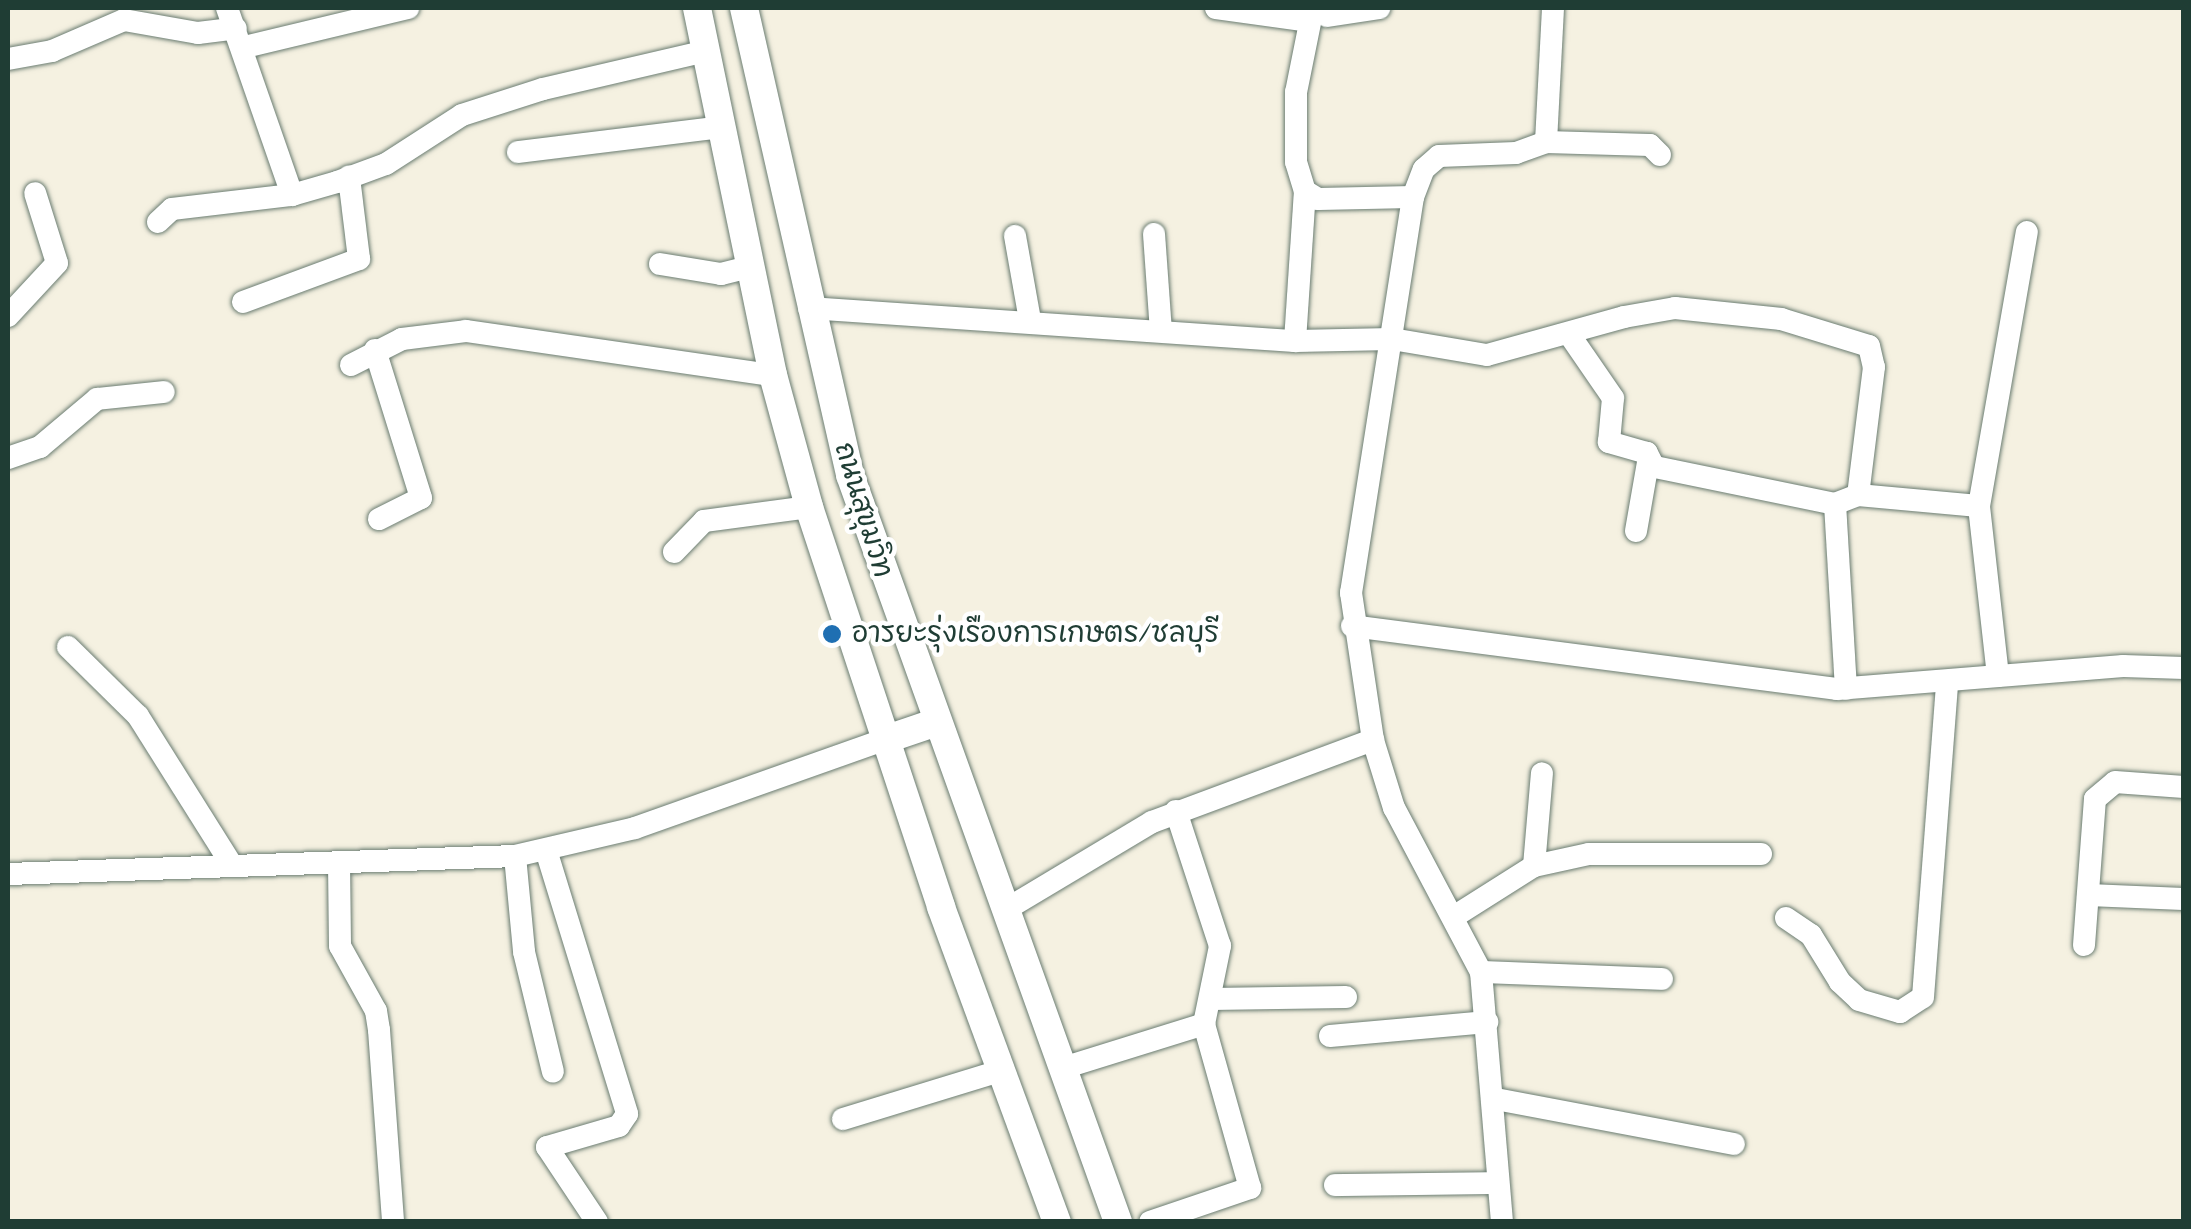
<!DOCTYPE html>
<meta charset="utf-8">
<style>
body{margin:0}
#map{position:relative;width:2191px;height:1229px;overflow:hidden;background:#f5f1e1;font-family:"Architects Daughter","Playpen Sans Thai",sans-serif}
div>[style]{position:absolute}
.roads{filter:drop-shadow(0 0 2px #6a7c71) drop-shadow(0 0 2px #6a7c71)}
.minor>*{height:22px;margin:-11px;padding:0 11px;transform-origin:11px;border-radius:11px;background:#fff}
.major>*{height:28px;margin:-14px;padding:0 14px;transform-origin:14px;border-radius:14px;background:#fff}
.dots>*{width:28px;height:28px;translate:-50% -50%;box-sizing:border-box;border:5px solid #fff;border-radius:50%}
span{translate:-50% -50%;white-space:nowrap;text-align:center;line-height:1.15;-webkit-text-stroke:9px #fff;paint-order:stroke}
.street-label{font-size:28px;color:#1f3d34}
.poi-label{font-size:28px;color:#1f3d34}
.left{translate:0 -50%;text-align:left}
.frame{position:absolute;inset:0;border:10px solid #1f3d34;pointer-events:none}
</style>
<div id="map">
<div class="roads">
<div class="minor">
<div style="left:227px;top:8px;width:198px;rotate:70.8deg"></div>
<div style="left:1216px;top:8px;width:95px;rotate:7.9deg"></div>
<div style="left:1313px;top:8px;width:86px;rotate:101.4deg"></div>
<div style="left:1296px;top:92px;width:70px;rotate:90deg"></div>
<div style="left:1296px;top:162px;width:30px;rotate:73deg"></div>
<div style="left:1305px;top:191px;width:15px;rotate:32deg"></div>
<div style="left:1318px;top:199px;width:95px;rotate:-1.2deg"></div>
<div style="left:1327px;top:16px;width:53px;rotate:-8.7deg"></div>
<div style="left:245px;top:47px;width:168px;rotate:-13.5deg"></div>
<div style="left:8px;top:59px;width:45px;rotate:-10.3deg"></div>
<div style="left:52px;top:51px;width:78px;rotate:-23.3deg"></div>
<div style="left:124px;top:20px;width:75px;rotate:10deg"></div>
<div style="left:198px;top:33px;width:38px;rotate:-7deg"></div>
<div style="left:1546px;top:142px;width:104px;rotate:1.7deg"></div>
<div style="left:1650px;top:145px;width:14px;rotate:45deg"></div>
<div style="left:518px;top:152px;width:206px;rotate:-7deg"></div>
<div style="left:158px;top:222px;width:19px;rotate:-43deg"></div>
<div style="left:172px;top:209px;width:121px;rotate:-6.7deg"></div>
<div style="left:292px;top:195px;width:47px;rotate:-16.1deg"></div>
<div style="left:337px;top:182px;width:52px;rotate:-20.2deg"></div>
<div style="left:386px;top:164px;width:90px;rotate:-32.8deg"></div>
<div style="left:462px;top:115px;width:85px;rotate:-17.8deg"></div>
<div style="left:543px;top:89px;width:167px;rotate:-13.1deg"></div>
<div style="left:1154px;top:234px;width:97px;rotate:85.9deg"></div>
<div style="left:1015px;top:236px;width:85px;rotate:79.9deg"></div>
<div style="left:660px;top:264px;width:62px;rotate:9.3deg"></div>
<div style="left:721px;top:274px;width:30px;rotate:-14deg"></div>
<div style="left:243px;top:302px;width:124px;rotate:-20.3deg"></div>
<div style="left:359px;top:259px;width:83px;rotate:-97deg"></div>
<div style="left:809px;top:308px;width:487px;rotate:3.9deg"></div>
<div style="left:1295px;top:341px;width:97px;rotate:-1.2deg"></div>
<div style="left:1392px;top:339px;width:96px;rotate:9.6deg"></div>
<div style="left:1487px;top:355px;width:142px;rotate:-15.5deg"></div>
<div style="left:1624px;top:317px;width:52px;rotate:-10deg"></div>
<div style="left:1675px;top:308px;width:107px;rotate:5.9deg"></div>
<div style="left:1781px;top:319px;width:92px;rotate:17.1deg"></div>
<div style="left:1869px;top:346px;width:22px;rotate:77deg"></div>
<div style="left:1874px;top:367px;width:129px;rotate:97.1deg"></div>
<div style="left:1858px;top:495px;width:25px;rotate:159deg"></div>
<div style="left:1835px;top:504px;width:185px;rotate:-168.4deg"></div>
<div style="left:1654px;top:467px;width:16px;rotate:-117deg"></div>
<div style="left:1647px;top:453px;width:40px;rotate:-164deg"></div>
<div style="left:1609px;top:442px;width:44px;rotate:-84.8deg"></div>
<div style="left:1613px;top:398px;width:78px;rotate:-124.5deg"></div>
<div style="left:8px;top:316px;width:72px;rotate:-47.2deg"></div>
<div style="left:57px;top:263px;width:73px;rotate:-107.4deg"></div>
<div style="left:1295px;top:341px;width:150px;rotate:-86.2deg"></div>
<div style="left:375px;top:350px;width:155px;rotate:72.7deg"></div>
<div style="left:421px;top:498px;width:47px;rotate:153.4deg"></div>
<div style="left:351px;top:365px;width:57px;rotate:-27deg"></div>
<div style="left:402px;top:339px;width:64px;rotate:-7.1deg"></div>
<div style="left:466px;top:331px;width:310px;rotate:8.2deg"></div>
<div style="left:8px;top:458px;width:34px;rotate:-19deg"></div>
<div style="left:40px;top:447px;width:75px;rotate:-40.1deg"></div>
<div style="left:97px;top:399px;width:67px;rotate:-6deg"></div>
<div style="left:1858px;top:495px;width:121px;rotate:5.2deg"></div>
<div style="left:1835px;top:504px;width:185px;rotate:86.6deg"></div>
<div style="left:1636px;top:531px;width:70px;rotate:-80.1deg"></div>
<div style="left:674px;top:552px;width:43px;rotate:-45.9deg"></div>
<div style="left:704px;top:521px;width:106px;rotate:-7.6deg"></div>
<div style="left:1352px;top:626px;width:489px;rotate:7.4deg"></div>
<div style="left:1837px;top:689px;width:287px;rotate:-4.6deg"></div>
<div style="left:2123px;top:666px;width:61px;rotate:1.9deg"></div>
<div style="left:68px;top:647px;width:98px;rotate:44.6deg"></div>
<div style="left:138px;top:716px;width:176px;rotate:57.8deg"></div>
<div style="left:1998px;top:676px;width:171px;rotate:-96.4deg"></div>
<div style="left:1979px;top:506px;width:278px;rotate:-80.1deg"></div>
<div style="left:546px;top:850px;width:276px;rotate:72.9deg"></div>
<div style="left:627px;top:1114px;width:14px;rotate:124deg"></div>
<div style="left:619px;top:1126px;width:75px;rotate:163.7deg"></div>
<div style="left:547px;top:1147px;width:90px;rotate:56.3deg"></div>
<div style="left:515px;top:856px;width:96px;rotate:84.6deg"></div>
<div style="left:524px;top:952px;width:123px;rotate:76.4deg"></div>
<div style="left:339px;top:863px;width:83px;rotate:89.3deg"></div>
<div style="left:340px;top:946px;width:74px;rotate:61deg"></div>
<div style="left:376px;top:1011px;width:19px;rotate:81deg"></div>
<div style="left:379px;top:1030px;width:193px;rotate:85.8deg"></div>
<div style="left:1534px;top:866px;width:93px;rotate:-85.1deg"></div>
<div style="left:8px;top:874px;width:507px;rotate:-2.03deg"></div>
<div style="left:515px;top:856px;width:123px;rotate:-13.1deg"></div>
<div style="left:635px;top:828px;width:264px;rotate:-19.5deg"></div>
<div style="left:2088px;top:895px;width:96px;rotate:2.4deg"></div>
<div style="left:1005px;top:910px;width:171px;rotate:-30.9deg"></div>
<div style="left:1152px;top:822px;width:236px;rotate:-20.4deg"></div>
<div style="left:1455px;top:916px;width:93px;rotate:-32.3deg"></div>
<div style="left:1534px;top:866px;width:56px;rotate:-12.3deg"></div>
<div style="left:1589px;top:854px;width:172px"></div>
<div style="left:1786px;top:918px;width:30px;rotate:34deg"></div>
<div style="left:1811px;top:935px;width:55px;rotate:58.3deg"></div>
<div style="left:1840px;top:982px;width:26px;rotate:43deg"></div>
<div style="left:1859px;top:1000px;width:43px;rotate:16.3deg"></div>
<div style="left:1900px;top:1012px;width:27px;rotate:-33deg"></div>
<div style="left:1923px;top:997px;width:316px;rotate:-85.6deg"></div>
<div style="left:2084px;top:945px;width:146px;rotate:-85.7deg"></div>
<div style="left:2095px;top:799px;width:26px;rotate:-40deg"></div>
<div style="left:2115px;top:782px;width:69px;rotate:4.1deg"></div>
<div style="left:1481px;top:972px;width:181px;rotate:2.2deg"></div>
<div style="left:1211px;top:999px;width:135px;rotate:-0.8deg"></div>
<div style="left:1330px;top:1036px;width:158px;rotate:-5.1deg"></div>
<div style="left:1063px;top:1068px;width:148px;rotate:-17.3deg"></div>
<div style="left:1496px;top:1099px;width:242px;rotate:10.7deg"></div>
<div style="left:843px;top:1119px;width:164px;rotate:-17deg"></div>
<div style="left:1335px;top:1185px;width:163px;rotate:-0.7deg"></div>
<div style="left:1150px;top:1222px;width:106px;rotate:-18.8deg"></div>
<div style="left:1250px;top:1188px;width:170px;rotate:-105.7deg"></div>
<div style="left:1204px;top:1024px;width:80px;rotate:-78.4deg"></div>
<div style="left:1220px;top:946px;width:142px;rotate:-108.1deg"></div>
<div style="left:1502px;top:1222px;width:251px;rotate:-94.8deg"></div>
<div style="left:1481px;top:972px;width:186px;rotate:-117.9deg"></div>
<div style="left:1394px;top:808px;width:71px;rotate:-107.2deg"></div>
<div style="left:1373px;top:740px;width:149px;rotate:-98.5deg"></div>
<div style="left:1351px;top:593px;width:401px;rotate:-81.1deg"></div>
<div style="left:1413px;top:197px;width:30px;rotate:-69deg"></div>
<div style="left:1424px;top:169px;width:20px;rotate:-41deg"></div>
<div style="left:1439px;top:156px;width:77px;rotate:-2.2deg"></div>
<div style="left:1516px;top:153px;width:32px;rotate:-20deg"></div>
<div style="left:1546px;top:142px;width:134px;rotate:-87deg"></div>
</div>
<div class="major">
<div style="left:697px;top:8px;width:375px;rotate:78.3deg"></div>
<div style="left:773px;top:375px;width:137px;rotate:74.7deg"></div>
<div style="left:809px;top:507px;width:421px;rotate:71.7deg"></div>
<div style="left:941px;top:907px;width:336px;rotate:69.8deg"></div>
<div style="left:744px;top:8px;width:479px;rotate:77.2deg"></div>
<div style="left:850px;top:475px;width:794px;rotate:70.26deg"></div>
<div style="left:884px;top:740px;width:56px;rotate:-18.8deg"></div>
</div>
</div>
<div class="dots">
<div style="left:832px;top:634px;background:#1f6fb2"></div>
</div>
<div class="street-label">
<span style="left:863px;top:510px;rotate:73deg">ถนนสุขุมวิท</span>
</div>
<div class="poi-label">
<span class="left" style="left:852px;top:634px">อารยะรุ่งเรืองการเกษตร/ชลบุรี</span>
</div>
<div class="frame"></div>
</div>
